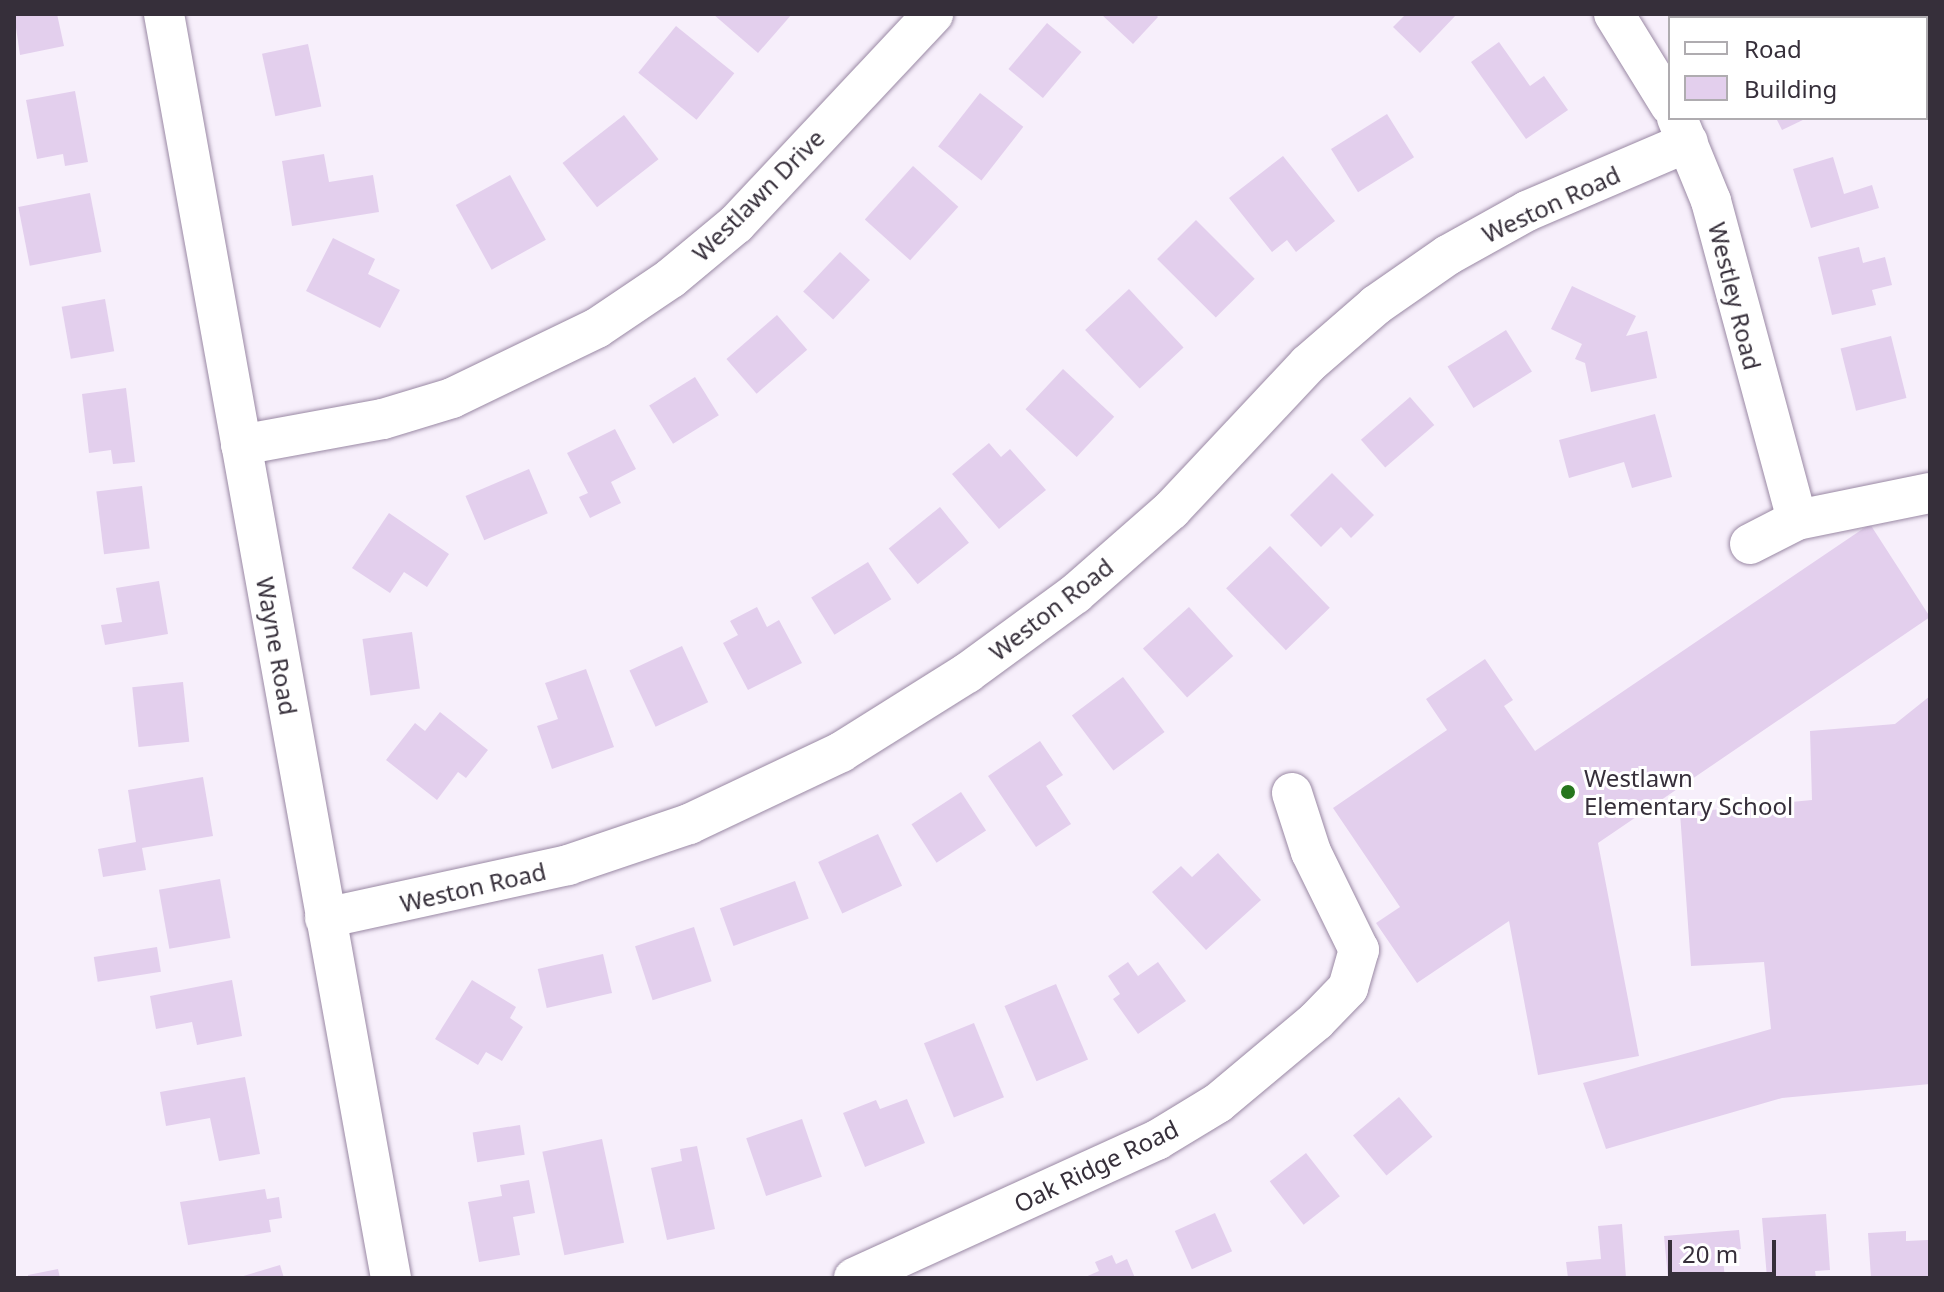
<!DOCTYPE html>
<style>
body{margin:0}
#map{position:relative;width:1944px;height:1292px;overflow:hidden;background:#f7effb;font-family:"Noto Sans",sans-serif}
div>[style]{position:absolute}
.building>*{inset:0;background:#e3cfed;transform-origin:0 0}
.roads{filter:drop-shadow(0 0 2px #9a89a4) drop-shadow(0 0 2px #9a89a4)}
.minor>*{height:40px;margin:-20px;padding:0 20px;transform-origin:20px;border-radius:20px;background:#fff}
.dots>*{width:22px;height:22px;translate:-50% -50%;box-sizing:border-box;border:4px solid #fff;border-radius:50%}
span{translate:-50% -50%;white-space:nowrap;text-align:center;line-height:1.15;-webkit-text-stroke:6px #fff;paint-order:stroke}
.street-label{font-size:24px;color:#362f3a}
.poi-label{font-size:24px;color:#362f3a}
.left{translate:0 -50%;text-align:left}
.frame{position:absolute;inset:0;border:16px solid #362f3a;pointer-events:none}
.legend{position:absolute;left:1668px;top:16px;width:260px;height:104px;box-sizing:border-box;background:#fff;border:2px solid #afacb0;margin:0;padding:10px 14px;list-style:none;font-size:24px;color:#362f3a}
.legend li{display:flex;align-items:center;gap:16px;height:40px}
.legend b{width:40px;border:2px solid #afacb0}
.scale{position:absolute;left:1668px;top:1240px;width:108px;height:36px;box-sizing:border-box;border:4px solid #362f3a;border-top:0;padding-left:10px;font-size:24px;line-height:28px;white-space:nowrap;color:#362f3a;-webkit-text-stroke:6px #fff;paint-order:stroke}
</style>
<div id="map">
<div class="building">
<div style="clip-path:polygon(14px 14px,57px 14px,64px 46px,20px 55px)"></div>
<div style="clip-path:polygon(713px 14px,792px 14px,758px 53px)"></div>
<div style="clip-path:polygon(1101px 14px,1155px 14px,1158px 17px,1133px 44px)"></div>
<div style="clip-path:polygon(1406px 14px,1457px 14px,1420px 53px,1393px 27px)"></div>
<div style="clip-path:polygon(1724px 14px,1781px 14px,1718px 18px)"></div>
<div style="left:1047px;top:23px;width:45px;height:60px;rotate:40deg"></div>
<div style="left:676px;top:26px;width:75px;height:60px;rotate:39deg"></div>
<div style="clip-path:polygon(1499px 42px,1530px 86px,1544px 76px,1568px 110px,1526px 139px,1471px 62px)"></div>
<div style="left:308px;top:44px;width:64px;height:47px;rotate:78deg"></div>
<div style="clip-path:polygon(75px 91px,88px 162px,65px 166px,63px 154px,37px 159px,26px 100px)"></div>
<div style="left:980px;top:93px;width:55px;height:68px;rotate:38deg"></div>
<div style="left:1387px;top:114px;width:51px;height:66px;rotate:58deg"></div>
<div style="left:624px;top:115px;width:56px;height:78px;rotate:52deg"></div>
<div style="clip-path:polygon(1776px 118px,1807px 118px,1782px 130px)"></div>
<div style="clip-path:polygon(324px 154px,329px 182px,373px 175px,379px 212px,292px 226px,282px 161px)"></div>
<div style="clip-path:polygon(1283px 156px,1335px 221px,1296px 252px,1287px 240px,1272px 252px,1229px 198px)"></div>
<div style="clip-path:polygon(1833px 157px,1844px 194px,1872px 185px,1879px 208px,1811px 228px,1793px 169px)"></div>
<div style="left:913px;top:166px;width:61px;height:72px;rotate:42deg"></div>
<div style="left:510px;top:175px;width:74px;height:62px;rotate:61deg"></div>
<div style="left:90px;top:193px;width:60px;height:73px;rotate:79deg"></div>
<div style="left:1196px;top:220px;width:83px;height:55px;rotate:45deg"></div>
<div style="clip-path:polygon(333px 238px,375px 259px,368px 274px,400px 290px,380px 328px,306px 291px)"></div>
<div style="clip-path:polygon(1859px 247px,1863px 263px,1885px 257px,1892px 285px,1872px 290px,1876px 305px,1832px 315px,1818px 257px)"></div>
<div style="left:840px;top:252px;width:41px;height:54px;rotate:43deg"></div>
<div style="clip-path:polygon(1572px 286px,1636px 316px,1626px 336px,1647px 331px,1657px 378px,1591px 392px,1585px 363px,1575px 359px,1582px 344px,1551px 329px)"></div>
<div style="left:1129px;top:289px;width:80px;height:60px;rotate:47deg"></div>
<div style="left:105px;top:299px;width:53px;height:44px;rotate:80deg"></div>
<div style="left:777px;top:315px;width:46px;height:67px;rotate:49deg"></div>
<div style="left:1506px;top:330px;width:49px;height:69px;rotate:58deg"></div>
<div style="left:1891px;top:336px;width:64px;height:52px;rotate:76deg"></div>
<div style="left:1063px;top:369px;width:70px;height:55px;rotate:43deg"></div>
<div style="left:695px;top:377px;width:45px;height:54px;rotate:58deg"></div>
<div style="clip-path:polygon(126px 388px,135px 462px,113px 464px,111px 450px,89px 453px,82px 394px)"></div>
<div style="left:1410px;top:397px;width:37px;height:65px;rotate:49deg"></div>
<div style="clip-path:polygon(1655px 414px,1672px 477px,1632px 488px,1624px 462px,1569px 478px,1559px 440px)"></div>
<div style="clip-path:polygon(615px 429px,636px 469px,611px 482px,621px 503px,590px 518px,579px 497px,588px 493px,567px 453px)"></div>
<div style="clip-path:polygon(989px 443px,1001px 457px,1010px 449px,1046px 490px,999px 529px,952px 474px)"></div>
<div style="left:529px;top:469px;width:48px;height:69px;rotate:67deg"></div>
<div style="clip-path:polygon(1332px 473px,1374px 515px,1351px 538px,1341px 527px,1321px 547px,1290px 515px)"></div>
<div style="left:142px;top:486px;width:63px;height:46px;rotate:83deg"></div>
<div style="left:940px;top:507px;width:46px;height:66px;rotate:51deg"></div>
<div style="clip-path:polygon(389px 513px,449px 554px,427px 587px,404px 572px,390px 593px,352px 568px)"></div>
<div style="clip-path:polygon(1870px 524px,1930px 617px,1598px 843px,1639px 1056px,1538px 1075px,1509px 921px,1417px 983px,1376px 923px,1400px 907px,1333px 808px,1447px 730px,1426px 699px,1485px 659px,1513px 700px,1504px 706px,1535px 751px)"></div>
<div style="left:1270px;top:546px;width:86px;height:61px;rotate:46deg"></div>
<div style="left:868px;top:562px;width:44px;height:67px;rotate:58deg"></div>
<div style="clip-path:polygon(159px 581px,168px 634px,105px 645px,101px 625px,122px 622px,116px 588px)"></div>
<div style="clip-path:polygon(757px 607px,767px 627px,779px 620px,802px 663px,748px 690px,723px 643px,738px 635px,730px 621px)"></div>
<div style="left:1189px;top:607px;width:66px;height:62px;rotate:48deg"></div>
<div style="left:412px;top:632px;width:57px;height:50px;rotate:82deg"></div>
<div style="left:682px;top:646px;width:62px;height:58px;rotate:65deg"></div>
<div style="clip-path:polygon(586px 669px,614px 747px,552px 769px,537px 726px,558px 719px,545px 683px)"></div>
<div style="left:1123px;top:677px;width:69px;height:64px;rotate:53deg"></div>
<div style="left:183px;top:682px;width:60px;height:51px;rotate:84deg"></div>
<div style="clip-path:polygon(1930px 696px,1930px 1084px,1782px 1098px,1606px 1149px,1583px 1083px,1771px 1029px,1764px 962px,1691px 966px,1680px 813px,1812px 800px,1810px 731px,1895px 724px)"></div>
<div style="clip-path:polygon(440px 712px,488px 750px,466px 778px,458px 772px,437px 800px,386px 760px,415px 723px,425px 731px)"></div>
<div style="clip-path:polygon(1040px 741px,1063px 775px,1046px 786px,1071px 824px,1036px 847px,988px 776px)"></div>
<div style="clip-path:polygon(203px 777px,213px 836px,142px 848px,146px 870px,103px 877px,98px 849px,136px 842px,128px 790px)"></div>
<div style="left:961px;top:792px;width:46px;height:59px;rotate:57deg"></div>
<div style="left:878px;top:834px;width:57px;height:66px;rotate:65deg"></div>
<div style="clip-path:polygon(1218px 853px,1261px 900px,1206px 950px,1152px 892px,1181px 866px,1192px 877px)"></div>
<div style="left:220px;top:879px;width:60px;height:62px;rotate:80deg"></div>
<div style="left:795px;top:881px;width:40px;height:80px;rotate:70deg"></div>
<div style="left:694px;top:927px;width:57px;height:62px;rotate:72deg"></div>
<div style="left:157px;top:947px;width:25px;height:64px;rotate:81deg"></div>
<div style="left:603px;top:954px;width:40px;height:67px;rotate:77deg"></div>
<div style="clip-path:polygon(1128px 962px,1138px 976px,1158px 962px,1186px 1001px,1138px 1034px,1113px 999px,1120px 994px,1108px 976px)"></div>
<div style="clip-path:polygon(232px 980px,242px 1036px,197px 1045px,192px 1022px,156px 1029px,150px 996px)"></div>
<div style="clip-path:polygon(472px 980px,516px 1007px,510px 1018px,523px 1027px,502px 1061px,486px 1052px,478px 1065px,435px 1039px)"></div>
<div style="left:1056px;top:984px;width:82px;height:56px;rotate:67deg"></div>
<div style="left:974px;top:1023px;width:80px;height:54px;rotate:68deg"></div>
<div style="clip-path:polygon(245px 1077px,260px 1154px,219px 1161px,210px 1118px,166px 1126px,160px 1092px)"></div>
<div style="left:1399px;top:1097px;width:52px;height:60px;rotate:50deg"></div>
<div style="clip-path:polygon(907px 1099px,925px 1143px,865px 1167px,843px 1113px,876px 1100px,880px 1109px)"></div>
<div style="left:802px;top:1119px;width:61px;height:59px;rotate:71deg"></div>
<div style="left:520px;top:1125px;width:30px;height:48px;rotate:81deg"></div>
<div style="left:602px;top:1139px;width:106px;height:61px;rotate:78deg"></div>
<div style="clip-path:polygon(697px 1146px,715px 1229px,667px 1240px,651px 1168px,682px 1161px,680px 1149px)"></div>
<div style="left:1306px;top:1153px;width:55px;height:46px;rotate:52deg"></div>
<div style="clip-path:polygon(529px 1180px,535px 1213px,513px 1217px,520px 1255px,479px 1262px,468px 1202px,502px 1196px,500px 1185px)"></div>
<div style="clip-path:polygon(265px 1189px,267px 1199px,279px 1197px,282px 1218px,269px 1220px,271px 1232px,188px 1245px,180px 1202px)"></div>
<div style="left:1215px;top:1213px;width:42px;height:44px;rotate:66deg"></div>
<div style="clip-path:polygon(1826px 1214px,1830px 1270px,1815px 1271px,1816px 1278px,1767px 1278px,1762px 1218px)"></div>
<div style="clip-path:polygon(1622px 1224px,1626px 1278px,1568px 1278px,1566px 1262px,1601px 1259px,1598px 1226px)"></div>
<div style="clip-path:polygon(1739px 1230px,1741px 1249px,1722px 1251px,1725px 1278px,1668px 1278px,1664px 1236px)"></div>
<div style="clip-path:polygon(1906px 1231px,1906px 1241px,1928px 1240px,1930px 1278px,1871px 1278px,1868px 1233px)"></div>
<div style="clip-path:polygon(1112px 1255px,1116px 1264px,1127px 1259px,1135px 1278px,1083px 1278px,1099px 1271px,1095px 1262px)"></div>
<div style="clip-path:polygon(280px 1265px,284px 1278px,240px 1278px,240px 1277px)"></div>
<div style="clip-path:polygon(58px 1269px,60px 1278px,28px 1278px,28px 1275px)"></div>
</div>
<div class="roads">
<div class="minor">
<div style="left:164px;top:14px;width:1284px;rotate:79.82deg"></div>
<div style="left:1614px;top:14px;width:107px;rotate:58.4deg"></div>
<div style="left:1677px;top:118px;width:90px;rotate:67.7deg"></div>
<div style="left:1711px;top:201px;width:330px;rotate:74.9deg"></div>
<div style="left:241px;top:445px;width:144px;rotate:-10.4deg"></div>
<div style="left:383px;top:419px;width:72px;rotate:-16.9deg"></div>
<div style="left:452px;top:398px;width:161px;rotate:-25.8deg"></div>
<div style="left:597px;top:328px;width:89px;rotate:-34deg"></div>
<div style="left:671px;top:278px;width:85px;rotate:-39.7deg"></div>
<div style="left:736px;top:224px;width:288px;rotate:-46.8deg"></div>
<div style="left:1750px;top:544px;width:53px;rotate:-27.1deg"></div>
<div style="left:1797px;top:520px;width:136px;rotate:-11.5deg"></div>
<div style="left:325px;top:918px;width:249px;rotate:-12.3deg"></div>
<div style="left:568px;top:865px;width:128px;rotate:-18.7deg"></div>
<div style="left:689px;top:824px;width:168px;rotate:-25.3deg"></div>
<div style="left:841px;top:752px;width:149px;rotate:-32.1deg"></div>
<div style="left:967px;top:673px;width:134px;rotate:-36.2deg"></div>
<div style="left:1075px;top:594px;width:128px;rotate:-41.2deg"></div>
<div style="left:1171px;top:510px;width:200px;rotate:-46.8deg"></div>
<div style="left:1308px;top:364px;width:90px;rotate:-40.9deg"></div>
<div style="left:1376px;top:305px;width:88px;rotate:-34.8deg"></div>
<div style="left:1448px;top:255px;width:90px;rotate:-29.1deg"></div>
<div style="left:1527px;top:211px;width:175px;rotate:-23.2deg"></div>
<div style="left:854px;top:1278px;width:333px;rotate:-24.5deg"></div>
<div style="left:1157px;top:1140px;width:71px;rotate:-31.2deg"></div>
<div style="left:1218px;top:1103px;width:128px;rotate:-39.9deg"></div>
<div style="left:1316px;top:1021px;width:46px;rotate:-45.9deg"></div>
<div style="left:1348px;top:988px;width:40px;rotate:-74deg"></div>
<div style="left:1359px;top:950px;width:109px;rotate:-116.1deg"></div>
<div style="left:1311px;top:852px;width:62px;rotate:-107.9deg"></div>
</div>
</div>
<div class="dots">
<div style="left:1568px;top:792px;background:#26761e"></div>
</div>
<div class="street-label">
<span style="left:758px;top:195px;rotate:-45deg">Westlawn Drive</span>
<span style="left:1551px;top:204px;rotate:-25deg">Weston Road</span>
<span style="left:1735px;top:296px;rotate:76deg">Westley Road</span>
<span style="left:1051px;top:609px;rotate:-38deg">Weston Road</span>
<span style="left:277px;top:646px;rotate:80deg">Wayne Road</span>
<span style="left:473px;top:887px;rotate:-13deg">Weston Road</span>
<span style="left:1096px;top:1166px;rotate:-26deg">Oak Ridge Road</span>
</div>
<div class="poi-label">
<span class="left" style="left:1584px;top:792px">Westlawn<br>Elementary School</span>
</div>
<div class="frame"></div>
<ul class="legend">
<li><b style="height:10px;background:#fff"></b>Road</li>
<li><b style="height:22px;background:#e3cfed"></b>Building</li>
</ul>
<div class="scale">20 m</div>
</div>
